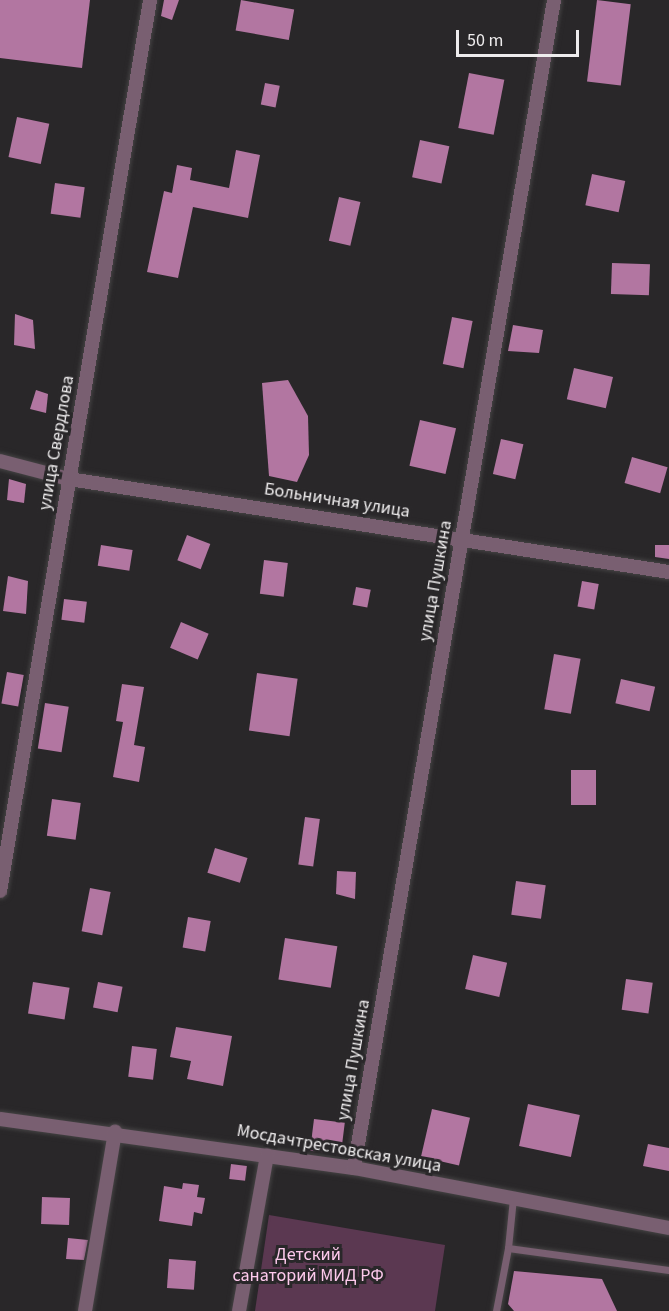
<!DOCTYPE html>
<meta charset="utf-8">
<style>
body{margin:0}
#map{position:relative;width:669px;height:1311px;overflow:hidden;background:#292729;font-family:"Source Sans 3",sans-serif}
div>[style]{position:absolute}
.green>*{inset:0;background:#5b3851}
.building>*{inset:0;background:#b276a1;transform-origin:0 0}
.roads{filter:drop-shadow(0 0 2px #454344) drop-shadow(0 0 2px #454344)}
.service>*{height:7px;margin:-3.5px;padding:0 3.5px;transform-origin:3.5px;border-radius:3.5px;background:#795f71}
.minor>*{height:14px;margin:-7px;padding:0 7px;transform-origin:7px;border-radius:7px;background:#795f71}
span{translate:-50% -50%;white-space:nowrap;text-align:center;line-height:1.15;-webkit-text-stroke:6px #292729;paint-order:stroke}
.street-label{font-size:18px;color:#eeeced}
.park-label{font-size:18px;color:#fecaed}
.scale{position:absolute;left:456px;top:30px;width:123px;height:27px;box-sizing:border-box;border:3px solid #eeeced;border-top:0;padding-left:8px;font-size:18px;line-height:21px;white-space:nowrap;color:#eeeced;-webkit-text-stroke:4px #292729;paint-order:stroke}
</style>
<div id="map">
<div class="green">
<div style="clip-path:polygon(269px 1215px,445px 1245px,435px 1311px,255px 1311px)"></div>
</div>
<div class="building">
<div style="clip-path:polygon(0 0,90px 0,82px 68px,0 58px)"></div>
<div style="clip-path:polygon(164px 0,179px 0,172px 20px,161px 16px)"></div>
<div style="left:241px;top:0;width:54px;height:31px;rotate:10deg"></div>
<div style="left:597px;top:0;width:34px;height:82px;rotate:7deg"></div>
<div style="left:469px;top:73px;width:36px;height:56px;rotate:11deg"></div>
<div style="left:265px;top:83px;width:15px;height:22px;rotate:11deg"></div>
<div style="left:17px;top:117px;width:33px;height:41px;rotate:12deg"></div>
<div style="left:420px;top:140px;width:30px;height:38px;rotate:12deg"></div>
<div style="clip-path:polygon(236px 150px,260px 155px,248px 218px,193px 207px,178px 278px,147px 272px,164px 191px,172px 193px,177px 165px,192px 168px,190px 180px,229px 188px)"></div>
<div style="left:592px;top:174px;width:34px;height:32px;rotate:12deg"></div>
<div style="left:55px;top:183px;width:30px;height:31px;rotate:8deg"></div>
<div style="left:339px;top:197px;width:22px;height:45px;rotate:13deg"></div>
<div style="left:612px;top:263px;width:38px;height:31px;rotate:2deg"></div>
<div style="clip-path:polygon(15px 314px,33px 320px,35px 349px,14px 345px)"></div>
<div style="left:452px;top:317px;width:21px;height:48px;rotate:11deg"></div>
<div style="clip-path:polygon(513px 325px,543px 330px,539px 353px,508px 351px)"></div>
<div style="left:574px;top:368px;width:40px;height:32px;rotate:13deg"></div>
<div style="clip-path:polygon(288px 380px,308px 416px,309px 455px,297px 482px,269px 476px,262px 383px)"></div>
<div style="clip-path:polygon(36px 390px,48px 394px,46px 413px,30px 409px)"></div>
<div style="left:420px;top:420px;width:37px;height:47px;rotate:13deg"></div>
<div style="left:501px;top:439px;width:23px;height:36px;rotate:13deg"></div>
<div style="left:632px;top:457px;width:37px;height:27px;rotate:16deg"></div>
<div style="clip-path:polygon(9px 479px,26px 484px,24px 503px,7px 500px)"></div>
<div style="left:187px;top:535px;width:25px;height:27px;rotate:21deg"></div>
<div style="left:101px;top:545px;width:32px;height:21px;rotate:9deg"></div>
<div style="clip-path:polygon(655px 545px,669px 545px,669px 559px,655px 557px)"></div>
<div style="left:264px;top:560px;width:24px;height:34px;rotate:7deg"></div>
<div style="clip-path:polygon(8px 576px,28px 581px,26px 614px,3px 611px)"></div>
<div style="left:582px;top:581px;width:17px;height:26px;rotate:10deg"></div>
<div style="left:356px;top:587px;width:15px;height:18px;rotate:11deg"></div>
<div style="left:64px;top:599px;width:23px;height:21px;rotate:7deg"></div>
<div style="left:181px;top:622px;width:30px;height:28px;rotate:23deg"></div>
<div style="left:554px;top:654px;width:27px;height:56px;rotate:10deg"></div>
<div style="left:7px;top:672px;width:17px;height:32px;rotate:10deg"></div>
<div style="left:257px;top:673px;width:41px;height:58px;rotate:8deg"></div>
<div style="left:621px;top:679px;width:35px;height:25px;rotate:13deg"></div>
<div style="clip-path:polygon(122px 684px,144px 687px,134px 745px,145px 747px,139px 782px,113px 777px,123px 722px,116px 721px)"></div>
<div style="left:45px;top:703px;width:24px;height:46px;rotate:9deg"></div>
<div style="left:571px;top:770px;width:25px;height:35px"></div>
<div style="left:52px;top:799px;width:29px;height:37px;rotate:8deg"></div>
<div style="left:305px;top:817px;width:15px;height:48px;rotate:8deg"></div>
<div style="left:215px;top:848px;width:34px;height:26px;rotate:17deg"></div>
<div style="clip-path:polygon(337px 871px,356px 872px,355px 899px,336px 894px)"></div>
<div style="left:516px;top:881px;width:30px;height:34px;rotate:8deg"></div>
<div style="left:90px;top:888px;width:21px;height:44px;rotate:11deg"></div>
<div style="left:188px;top:917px;width:23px;height:31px;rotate:10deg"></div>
<div style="left:285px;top:938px;width:53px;height:42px;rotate:9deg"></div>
<div style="left:473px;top:955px;width:35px;height:35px;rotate:13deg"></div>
<div style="left:626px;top:979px;width:27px;height:31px;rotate:8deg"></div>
<div style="left:33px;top:982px;width:37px;height:32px;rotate:9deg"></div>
<div style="left:98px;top:982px;width:25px;height:26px;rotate:11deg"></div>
<div style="clip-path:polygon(176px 1027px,232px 1036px,223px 1086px,187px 1079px,191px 1061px,170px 1057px)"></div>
<div style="left:132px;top:1046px;width:25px;height:31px;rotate:7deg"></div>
<div style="left:528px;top:1104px;width:53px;height:43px;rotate:12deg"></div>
<div style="left:432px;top:1109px;width:39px;height:49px;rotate:13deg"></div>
<div style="left:314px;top:1119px;width:31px;height:32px;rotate:7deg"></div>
<div style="clip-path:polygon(648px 1144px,669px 1148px,669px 1171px,643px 1166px)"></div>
<div style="left:231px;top:1164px;width:16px;height:15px;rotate:7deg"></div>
<div style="clip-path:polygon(183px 1183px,199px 1185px,197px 1197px,205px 1198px,202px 1214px,194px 1212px,192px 1226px,159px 1221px,164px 1186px,182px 1189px)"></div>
<div style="left:42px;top:1197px;width:28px;height:27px;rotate:2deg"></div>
<div style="clip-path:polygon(68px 1238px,88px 1240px,84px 1260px,66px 1259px)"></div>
<div style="left:169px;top:1259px;width:27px;height:29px;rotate:4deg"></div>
<div style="clip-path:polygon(514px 1271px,602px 1279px,617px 1311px,514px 1311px,508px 1304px)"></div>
</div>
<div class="roads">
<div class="service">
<div style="left:513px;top:1198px;width:50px;rotate:95.7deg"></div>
<div style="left:508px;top:1248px;width:162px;rotate:7.8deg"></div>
<div style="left:496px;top:1311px;width:64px;rotate:-79.2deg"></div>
</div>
<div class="minor">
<div style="left:0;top:461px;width:71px;rotate:14.6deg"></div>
<div style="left:69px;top:479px;width:607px;rotate:8.81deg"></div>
<div style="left:0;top:891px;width:904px;rotate:-80.44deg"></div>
<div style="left:0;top:1119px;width:357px;rotate:7.9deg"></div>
<div style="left:354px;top:1168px;width:321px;rotate:10.8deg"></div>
<div style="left:354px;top:1168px;width:1185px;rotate:-80.28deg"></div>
<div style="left:85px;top:1311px;width:182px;rotate:-80.5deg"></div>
<div style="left:239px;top:1311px;width:158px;rotate:-79.8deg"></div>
</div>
</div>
<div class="street-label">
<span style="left:57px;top:443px;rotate:-80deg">улица Свердлова</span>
<span style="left:337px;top:501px;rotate:9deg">Больничная улица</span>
<span style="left:436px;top:581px;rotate:-80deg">улица Пушкина</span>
<span style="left:354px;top:1060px;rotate:-80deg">улица Пушкина</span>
<span style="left:339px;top:1149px;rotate:10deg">Мосдачтрестовская улица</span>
</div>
<div class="park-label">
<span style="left:308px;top:1266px">Детский<br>санаторий МИД РФ</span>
</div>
<div class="scale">50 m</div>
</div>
